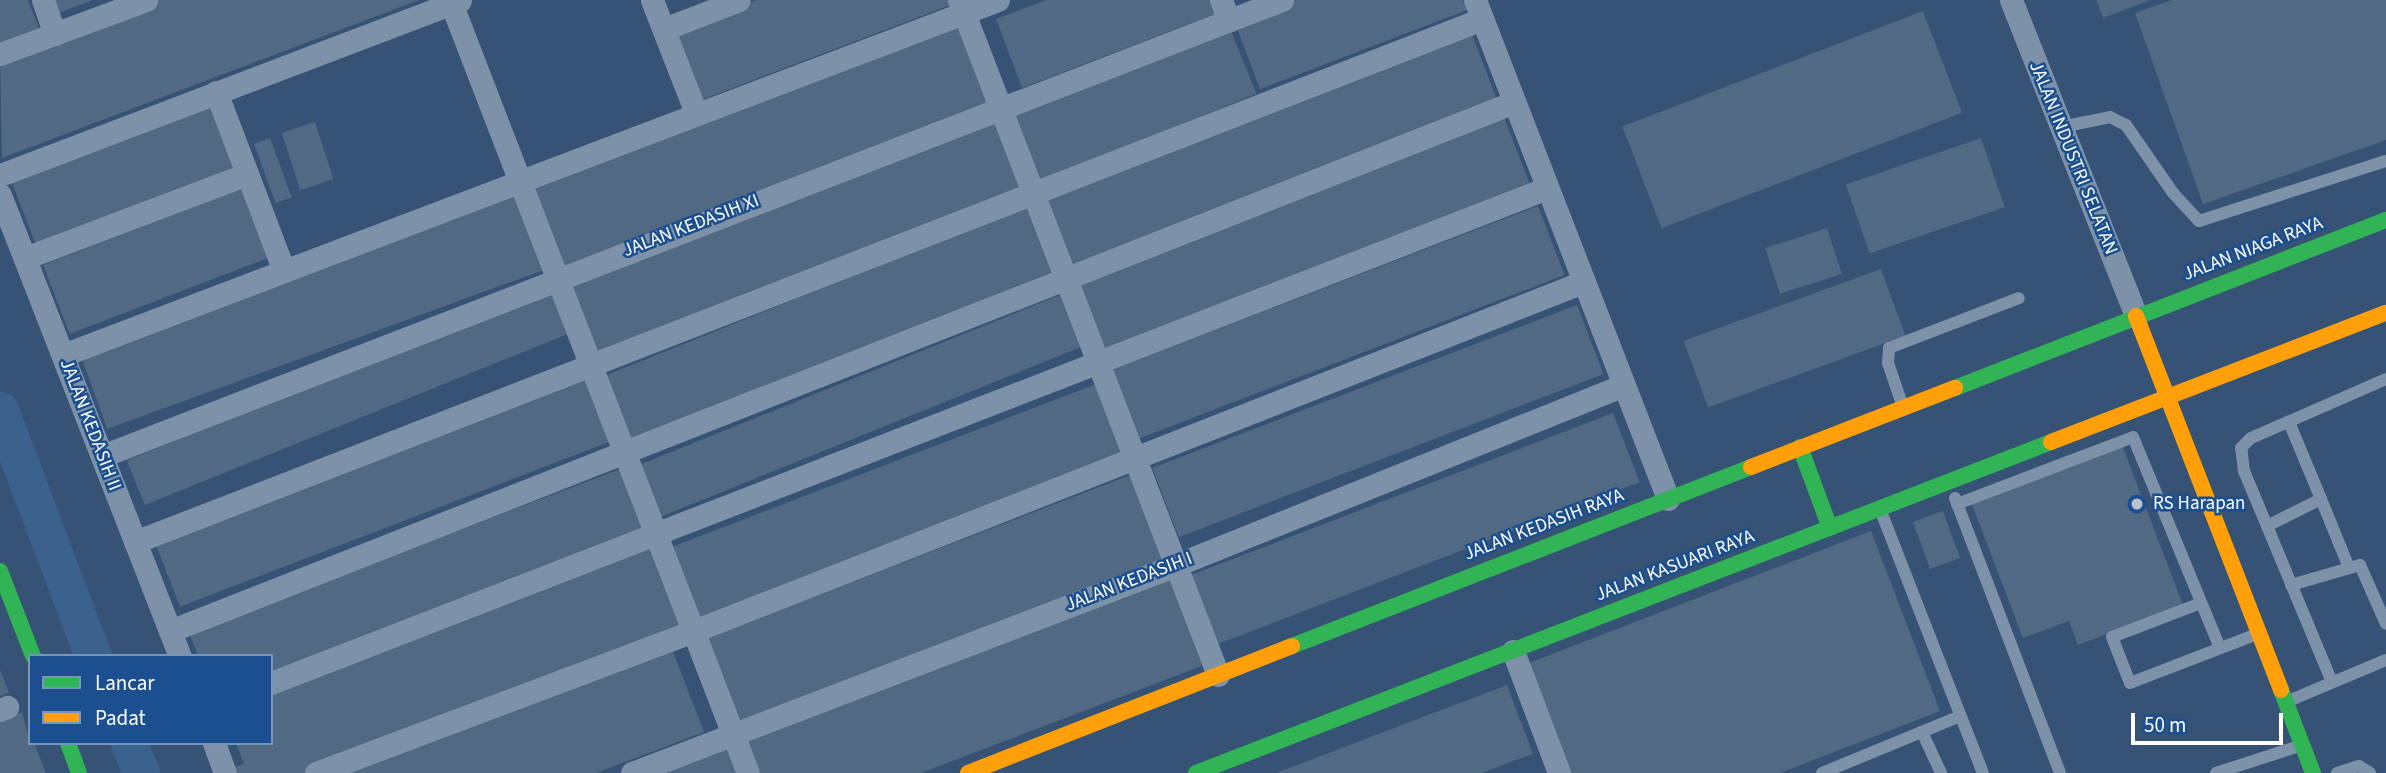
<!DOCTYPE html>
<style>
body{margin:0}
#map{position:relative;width:2386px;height:773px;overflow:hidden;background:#365274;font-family:"Source Sans 3",sans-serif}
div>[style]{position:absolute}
.river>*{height:37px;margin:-18.5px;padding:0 18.5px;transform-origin:18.5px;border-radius:18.5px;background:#3b618d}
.building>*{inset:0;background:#526984;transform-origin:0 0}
.lane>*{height:12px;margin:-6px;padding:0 6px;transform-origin:6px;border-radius:6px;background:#7d92a8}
.street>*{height:23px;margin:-11.5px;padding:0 11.5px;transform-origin:11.5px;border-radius:11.5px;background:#7d92a8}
.fast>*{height:16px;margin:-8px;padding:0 8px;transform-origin:8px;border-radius:8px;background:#30b455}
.slow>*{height:16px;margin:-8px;padding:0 8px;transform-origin:8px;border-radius:8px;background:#ff9f0a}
.dots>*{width:19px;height:19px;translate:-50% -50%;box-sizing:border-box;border:4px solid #1b4f8f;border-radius:50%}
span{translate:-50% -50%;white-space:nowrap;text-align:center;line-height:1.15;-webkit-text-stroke:5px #1b4f8f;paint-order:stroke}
.street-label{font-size:19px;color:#fff}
.poi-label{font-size:19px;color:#fff}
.left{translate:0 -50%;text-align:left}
.legend{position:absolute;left:28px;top:654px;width:245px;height:91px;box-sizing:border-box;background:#1b4f8f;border:2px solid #7695bc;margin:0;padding:9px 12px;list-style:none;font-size:21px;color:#fff}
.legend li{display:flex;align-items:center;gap:14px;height:35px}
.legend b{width:35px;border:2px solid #7695bc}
.scale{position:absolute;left:2131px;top:713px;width:152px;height:32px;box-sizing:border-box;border:4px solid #fff;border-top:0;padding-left:9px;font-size:21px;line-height:24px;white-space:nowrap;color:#fff;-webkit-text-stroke:5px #1b4f8f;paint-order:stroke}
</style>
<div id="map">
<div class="river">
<div style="left:0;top:410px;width:263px;rotate:69.3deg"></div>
<div style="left:129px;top:743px;width:32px;rotate:68deg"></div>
</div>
<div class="building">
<div style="clip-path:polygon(0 0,28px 0,39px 28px,0 43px)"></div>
<div style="clip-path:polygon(45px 0,93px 0,51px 16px)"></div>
<div style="clip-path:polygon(152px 0,419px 0,2px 158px,0 57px)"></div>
<div style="clip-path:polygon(757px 0,951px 0,953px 4px,696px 102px,670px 33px)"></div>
<div style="clip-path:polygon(1046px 0,1216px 0,1220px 12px,1022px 88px,996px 19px)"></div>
<div style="clip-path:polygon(1288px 0,1463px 0,1467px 10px,1260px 89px,1234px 20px)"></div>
<div style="clip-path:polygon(2096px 0,2150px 0,2103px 18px)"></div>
<div style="clip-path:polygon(2172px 0,2386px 0,2386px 140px,2203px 204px,2135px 13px)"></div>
<div style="left:1923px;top:11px;width:109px;height:322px;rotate:69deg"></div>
<div style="left:963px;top:17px;width:94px;height:464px;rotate:69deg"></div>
<div style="left:1229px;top:26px;width:73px;height:241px;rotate:68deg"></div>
<div style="left:1471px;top:32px;width:74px;height:455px;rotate:69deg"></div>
<div style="left:207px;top:99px;width:74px;height:212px;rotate:69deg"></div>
<div style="left:998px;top:113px;width:84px;height:464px;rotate:69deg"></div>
<div style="left:1504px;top:117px;width:74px;height:456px;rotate:69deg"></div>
<div style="left:315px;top:122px;width:60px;height:35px;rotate:72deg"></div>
<div style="left:270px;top:138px;width:63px;height:17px;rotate:70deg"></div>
<div style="left:1981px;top:138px;width:73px;height:143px;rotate:71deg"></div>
<div style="left:241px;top:189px;width:74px;height:212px;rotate:69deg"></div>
<div style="left:516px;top:195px;width:80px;height:464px;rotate:70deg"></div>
<div style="left:1030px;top:204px;width:71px;height:463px;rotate:68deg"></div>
<div style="left:1538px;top:206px;width:74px;height:455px;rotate:69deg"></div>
<div style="left:1827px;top:228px;width:48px;height:65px;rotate:72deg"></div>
<div style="left:1881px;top:269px;width:71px;height:210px;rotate:70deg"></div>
<div style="left:556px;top:287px;width:48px;height:463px;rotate:68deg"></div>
<div style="left:1065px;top:293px;width:56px;height:464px;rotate:68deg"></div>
<div style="left:1577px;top:305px;width:74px;height:455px;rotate:69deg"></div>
<div style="left:589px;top:378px;width:67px;height:464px;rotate:69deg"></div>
<div style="left:1099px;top:383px;width:78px;height:464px;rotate:69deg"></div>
<div style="left:1613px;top:413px;width:74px;height:455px;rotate:69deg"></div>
<div style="clip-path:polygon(2122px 445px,2183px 605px,2078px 645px,2069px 621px,2023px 638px,1971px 502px)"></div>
<div style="clip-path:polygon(623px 468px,649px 536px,271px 679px,271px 656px,198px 656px,189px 632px)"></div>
<div style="left:1133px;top:474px;width:95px;height:463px;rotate:69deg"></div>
<div style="left:1943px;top:511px;width:50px;height:32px;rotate:70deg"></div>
<div style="clip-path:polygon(1871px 531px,1940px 711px,1780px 773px,1571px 773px,1529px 663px)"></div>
<div style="clip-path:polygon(655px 541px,688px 630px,310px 773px,237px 773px,235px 767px,244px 764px,236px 743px,271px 743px,271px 686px)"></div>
<div style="clip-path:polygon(1169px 578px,1202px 666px,921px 773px,756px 773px,743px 739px)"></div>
<div style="clip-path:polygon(670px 644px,704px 732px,596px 773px,329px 773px)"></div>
<div style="clip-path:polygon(0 670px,9px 693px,0 696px)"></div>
<div style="clip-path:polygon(1507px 685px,1533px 754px,1513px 761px,1482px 773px,1276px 773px)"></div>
<div style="clip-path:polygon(22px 712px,30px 743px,34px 743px,46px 773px,0 773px,0 720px)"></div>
<div style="clip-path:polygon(730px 744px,742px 773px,653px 773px)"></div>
</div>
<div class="lane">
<div style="left:2061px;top:127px;width:50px;rotate:-11.5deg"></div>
<div style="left:2110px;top:117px;width:18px;rotate:27deg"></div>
<div style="left:2126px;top:125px;width:83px;rotate:55.3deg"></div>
<div style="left:2173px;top:193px;width:38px;rotate:47deg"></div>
<div style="left:2199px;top:221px;width:196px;rotate:-17.8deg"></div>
<div style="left:1903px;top:407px;width:46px;rotate:-108.8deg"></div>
<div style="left:1888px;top:363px;width:15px;rotate:-86deg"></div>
<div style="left:1889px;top:348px;width:139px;rotate:-21deg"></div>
<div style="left:2289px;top:422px;width:83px;rotate:67.4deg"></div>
<div style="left:2321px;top:499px;width:60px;rotate:153.4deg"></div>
<div style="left:2267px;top:526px;width:169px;rotate:67.4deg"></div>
<div style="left:1955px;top:498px;width:294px;rotate:69.1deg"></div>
<div style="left:2321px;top:499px;width:71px;rotate:67.8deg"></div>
<div style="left:1957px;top:504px;width:188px;rotate:-20.8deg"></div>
<div style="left:2133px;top:437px;width:228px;rotate:67.6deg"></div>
<div style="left:1880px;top:509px;width:283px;rotate:68.7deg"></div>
<div style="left:2267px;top:526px;width:60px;rotate:-112.7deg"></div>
<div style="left:2244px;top:471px;width:23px;rotate:-97deg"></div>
<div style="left:2241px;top:448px;width:14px;rotate:-45deg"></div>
<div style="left:2251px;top:438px;width:147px;rotate:-23.6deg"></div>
<div style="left:2291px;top:585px;width:72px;rotate:-16.2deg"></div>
<div style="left:2360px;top:565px;width:64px;rotate:66.2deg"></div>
<div style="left:2201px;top:603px;width:95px;rotate:159.1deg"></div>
<div style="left:2112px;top:637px;width:49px;rotate:68.6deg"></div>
<div style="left:2130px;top:683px;width:136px;rotate:-21.1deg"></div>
<div style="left:2286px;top:702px;width:108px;rotate:-22.8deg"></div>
<div style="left:1922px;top:732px;width:45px;rotate:65.1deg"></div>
<div style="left:1822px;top:773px;width:149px;rotate:-22.4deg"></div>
<div style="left:2216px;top:773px;width:90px;rotate:-18deg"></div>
<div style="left:2337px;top:773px;width:23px;rotate:-18deg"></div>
<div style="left:2359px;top:766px;width:13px;rotate:32deg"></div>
</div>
<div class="street">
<div style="left:43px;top:0;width:36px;rotate:71deg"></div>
<div style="left:450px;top:0;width:828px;rotate:68.92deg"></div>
<div style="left:652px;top:0;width:121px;rotate:68.7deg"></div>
<div style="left:959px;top:0;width:723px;rotate:69.01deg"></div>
<div style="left:1221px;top:0;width:22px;rotate:69deg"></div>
<div style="left:1475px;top:0;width:535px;rotate:68.85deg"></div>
<div style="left:2011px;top:0;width:340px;rotate:68.4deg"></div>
<div style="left:664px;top:29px;width:80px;rotate:-21.1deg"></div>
<div style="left:0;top:54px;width:156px;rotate:-20.3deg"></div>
<div style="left:216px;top:92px;width:191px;rotate:69.2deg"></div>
<div style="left:0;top:175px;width:492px;rotate:-20.8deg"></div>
<div style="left:0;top:195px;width:495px;rotate:68.7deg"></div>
<div style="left:25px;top:258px;width:237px;rotate:-20.7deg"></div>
<div style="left:63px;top:355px;width:1000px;rotate:-20.79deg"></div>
<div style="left:102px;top:456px;width:1265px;rotate:-21.13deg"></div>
<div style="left:135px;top:542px;width:1445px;rotate:-21.22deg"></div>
<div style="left:170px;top:631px;width:1444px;rotate:-21.48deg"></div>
<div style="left:1513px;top:651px;width:130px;rotate:69.3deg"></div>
<div style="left:271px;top:683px;width:1369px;rotate:-21.2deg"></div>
<div style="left:0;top:710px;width:8px;rotate:-23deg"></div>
<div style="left:214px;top:743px;width:32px;rotate:70deg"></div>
<div style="left:316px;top:773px;width:404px;rotate:-20.6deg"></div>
<div style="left:694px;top:631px;width:955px;rotate:-21.43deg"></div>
<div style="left:632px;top:773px;width:582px;rotate:-20.92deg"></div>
<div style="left:1176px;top:565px;width:482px;rotate:-21.9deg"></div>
</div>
<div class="fast">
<div style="left:1955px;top:388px;width:463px;rotate:-21.3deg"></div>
<div style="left:1800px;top:447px;width:86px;rotate:69.7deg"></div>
<div style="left:0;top:571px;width:91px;rotate:68.8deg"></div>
<div style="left:1292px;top:646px;width:493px;rotate:-21.3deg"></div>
<div style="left:2281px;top:690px;width:89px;rotate:68.9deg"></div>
<div style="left:68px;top:743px;width:32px;rotate:70deg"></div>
<div style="left:1196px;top:773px;width:917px;rotate:-21.16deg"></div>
</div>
<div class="slow">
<div style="left:2136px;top:316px;width:401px;rotate:68.8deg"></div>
<div style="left:2051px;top:442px;width:359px;rotate:-21.1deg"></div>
<div style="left:1751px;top:467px;width:219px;rotate:-21.2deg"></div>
<div style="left:968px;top:773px;width:348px;rotate:-21.4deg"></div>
</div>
<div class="dots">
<div style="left:2137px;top:504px;background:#b9c2ce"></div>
</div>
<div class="street-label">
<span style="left:2073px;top:158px;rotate:68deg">JALAN INDUSTRI SELATAN</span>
<span style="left:691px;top:226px;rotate:-21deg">JALAN KEDASIH XI</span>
<span style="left:2253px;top:249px;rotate:-21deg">JALAN NIAGA RAYA</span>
<span style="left:90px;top:425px;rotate:69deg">JALAN KEDASIH II</span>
<span style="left:1544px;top:525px;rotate:-21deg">JALAN KEDASIH RAYA</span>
<span style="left:1675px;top:566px;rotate:-21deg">JALAN KASUARI RAYA</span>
<span style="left:1129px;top:582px;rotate:-21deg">JALAN KEDASIH I</span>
</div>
<div class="poi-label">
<span class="left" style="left:2153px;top:504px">RS Harapan</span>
</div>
<ul class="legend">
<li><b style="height:9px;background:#30b455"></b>Lancar</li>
<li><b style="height:9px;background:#ff9f0a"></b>Padat</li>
</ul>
<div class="scale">50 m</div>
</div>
